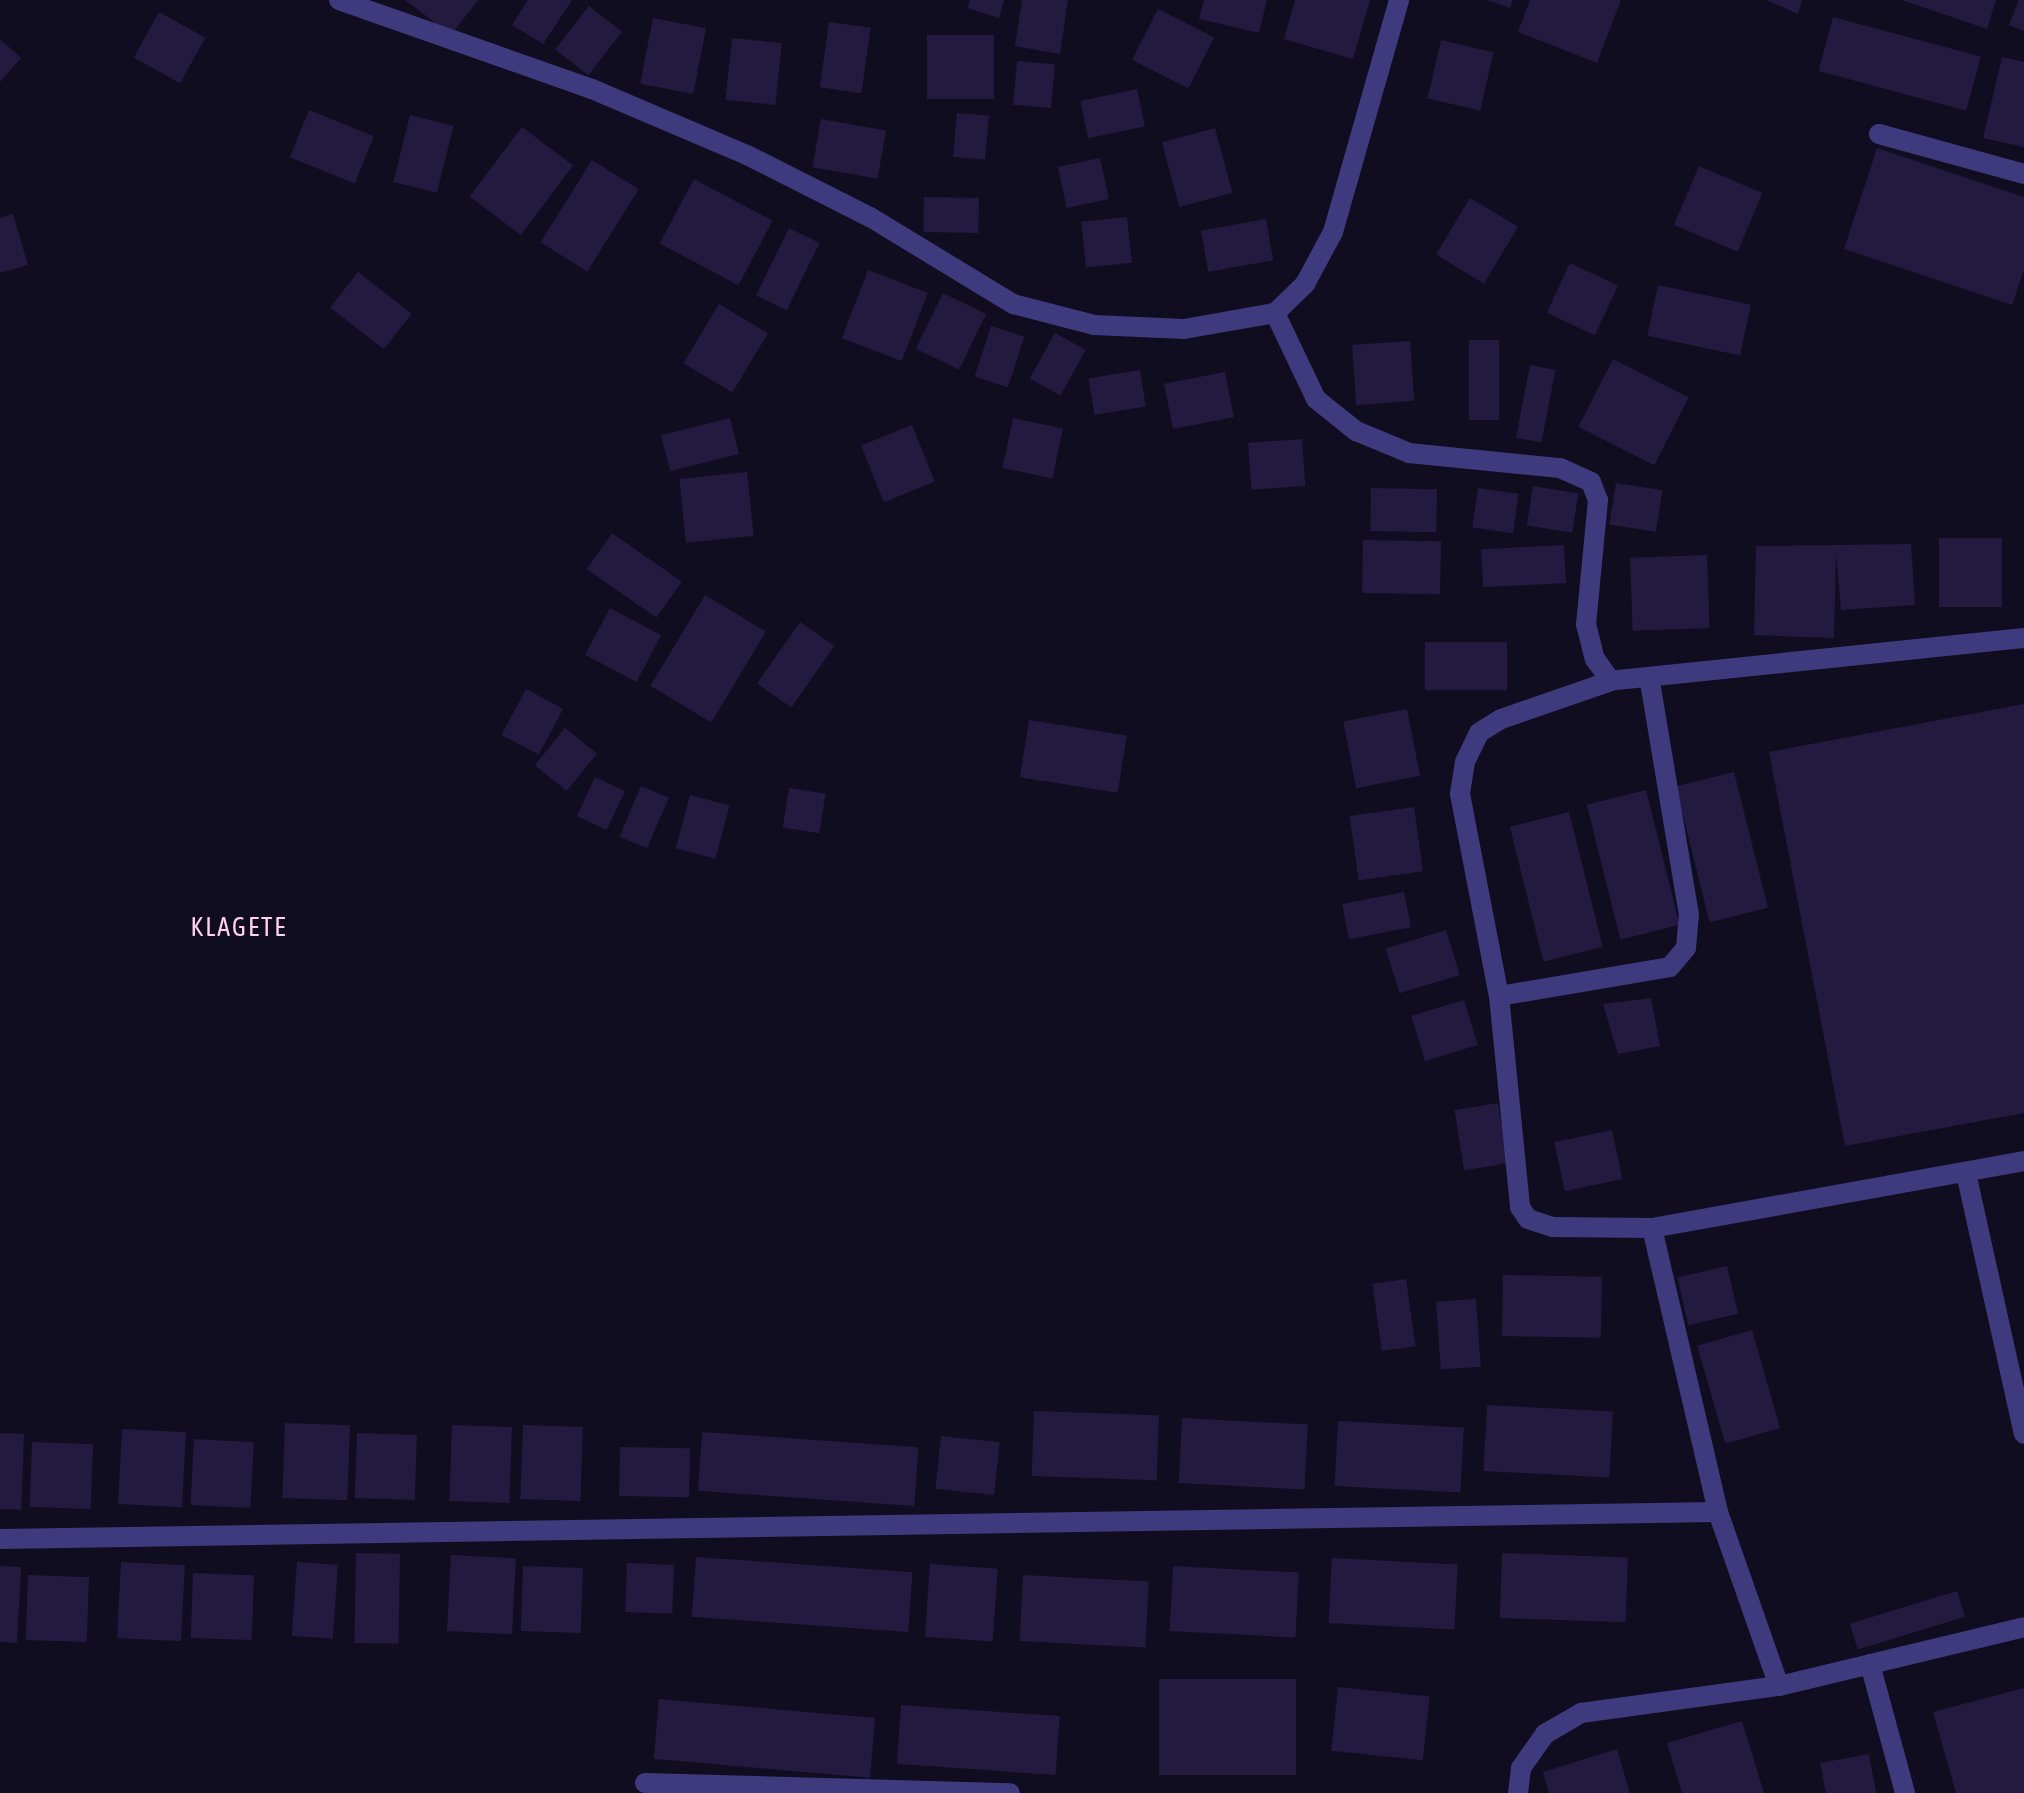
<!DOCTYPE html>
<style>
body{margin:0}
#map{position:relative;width:2024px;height:1793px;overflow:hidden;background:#110d20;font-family:"Asap Condensed",sans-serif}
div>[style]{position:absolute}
.building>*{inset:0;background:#231a40;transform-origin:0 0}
.street>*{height:20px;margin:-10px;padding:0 10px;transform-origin:10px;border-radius:10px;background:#3e3a7d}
span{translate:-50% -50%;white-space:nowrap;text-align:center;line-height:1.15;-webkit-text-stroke:6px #110d20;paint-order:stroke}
.quarter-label{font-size:26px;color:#fdd0ec;letter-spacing:2px}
</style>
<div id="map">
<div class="building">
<div style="clip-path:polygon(405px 0,478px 0,451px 35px)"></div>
<div style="clip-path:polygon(528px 0,572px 0,543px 44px,512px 25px)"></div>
<div style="clip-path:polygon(970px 0,1004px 0,999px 18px,968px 8px)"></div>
<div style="clip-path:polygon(1022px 0,1068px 0,1060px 54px,1015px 46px)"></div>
<div style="clip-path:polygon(1204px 0,1267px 0,1259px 33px,1199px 19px)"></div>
<div style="clip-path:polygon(1295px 0,1370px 0,1353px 59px,1284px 39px)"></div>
<div style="clip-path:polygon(1487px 0,1513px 0,1510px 8px)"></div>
<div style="clip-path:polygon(1530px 0,1621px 0,1597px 63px,1518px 32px)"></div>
<div style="clip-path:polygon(1766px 0,1802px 0,1798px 14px)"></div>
<div style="clip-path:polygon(1902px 0,1996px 0,1987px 29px)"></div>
<div style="clip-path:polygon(2019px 0,2024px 0,2024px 31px,2009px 25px)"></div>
<div style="left:589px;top:6px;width:42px;height:55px;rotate:38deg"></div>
<div style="left:1158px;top:9px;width:63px;height:57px;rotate:27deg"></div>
<div style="left:159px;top:12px;width:53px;height:52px;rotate:29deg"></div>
<div style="left:1833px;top:17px;width:153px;height:56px;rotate:15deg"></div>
<div style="left:653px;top:18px;width:54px;height:67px;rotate:11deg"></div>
<div style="left:829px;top:22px;width:42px;height:66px;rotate:8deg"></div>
<div style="left:927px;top:35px;width:67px;height:64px"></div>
<div style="left:732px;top:38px;width:50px;height:62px;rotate:6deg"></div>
<div style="clip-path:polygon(0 39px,21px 58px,0 82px)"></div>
<div style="left:1441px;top:40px;width:54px;height:60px;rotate:13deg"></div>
<div style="clip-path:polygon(2002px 57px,2024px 62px,2024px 147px,1983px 138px)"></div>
<div style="left:1017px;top:61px;width:38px;height:44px;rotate:5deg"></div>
<div style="left:1137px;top:89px;width:38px;height:58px;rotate:78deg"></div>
<div style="left:309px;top:110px;width:70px;height:51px;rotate:22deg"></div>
<div style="left:957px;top:113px;width:32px;height:44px;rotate:5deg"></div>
<div style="left:410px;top:115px;width:45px;height:69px;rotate:14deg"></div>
<div style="left:821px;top:119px;width:66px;height:49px;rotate:10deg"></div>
<div style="left:522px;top:127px;width:64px;height:87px;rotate:37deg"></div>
<div style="left:1215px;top:128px;width:67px;height:55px;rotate:75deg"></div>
<div style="clip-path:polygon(1877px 148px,2024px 197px,2024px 270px,2012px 305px,1844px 249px)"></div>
<div style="left:1100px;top:158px;width:42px;height:43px;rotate:78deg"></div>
<div style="left:592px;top:160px;width:55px;height:97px;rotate:32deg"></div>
<div style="left:1699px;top:166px;width:69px;height:64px;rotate:23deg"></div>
<div style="left:694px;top:179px;width:89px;height:73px;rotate:28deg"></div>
<div style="left:924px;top:197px;width:55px;height:35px;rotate:1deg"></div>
<div style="left:1470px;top:198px;width:56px;height:66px;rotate:31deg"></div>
<div style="clip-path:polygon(13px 214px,28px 265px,0 273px,0 218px)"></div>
<div style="left:1127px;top:217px;width:46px;height:46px;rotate:84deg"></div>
<div style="left:1266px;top:219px;width:42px;height:66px;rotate:80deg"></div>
<div style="left:789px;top:228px;width:34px;height:75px;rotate:26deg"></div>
<div style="left:1570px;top:263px;width:53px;height:55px;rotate:25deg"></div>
<div style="left:868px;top:270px;width:64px;height:73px;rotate:21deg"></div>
<div style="left:358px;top:272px;width:68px;height:45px;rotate:38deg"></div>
<div style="left:1658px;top:285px;width:95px;height:52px;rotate:12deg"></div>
<div style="left:943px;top:293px;width:48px;height:62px;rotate:26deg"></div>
<div style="left:719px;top:304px;width:57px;height:69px;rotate:31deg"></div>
<div style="left:991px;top:326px;width:35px;height:53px;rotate:18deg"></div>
<div style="left:1055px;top:333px;width:35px;height:52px;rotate:29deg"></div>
<div style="left:1469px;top:340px;width:30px;height:80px"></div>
<div style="left:1410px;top:341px;width:60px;height:58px;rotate:86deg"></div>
<div style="left:1613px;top:359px;width:85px;height:76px;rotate:27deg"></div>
<div style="left:1530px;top:365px;width:26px;height:74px;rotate:11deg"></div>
<div style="left:1140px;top:370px;width:37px;height:52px;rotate:81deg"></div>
<div style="left:1225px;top:372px;width:46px;height:62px;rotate:79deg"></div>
<div style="left:730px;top:418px;width:37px;height:71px;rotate:76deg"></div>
<div style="left:1013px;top:418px;width:51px;height:51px;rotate:12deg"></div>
<div style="left:912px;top:425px;width:61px;height:55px;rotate:68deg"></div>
<div style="left:1302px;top:439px;width:47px;height:54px;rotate:86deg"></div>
<div style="left:747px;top:472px;width:64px;height:68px;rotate:84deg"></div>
<div style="left:1616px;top:483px;width:47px;height:42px;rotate:9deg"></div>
<div style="left:1533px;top:486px;width:46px;height:40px;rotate:9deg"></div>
<div style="left:1371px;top:488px;width:66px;height:43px;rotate:1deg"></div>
<div style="left:1478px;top:488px;width:41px;height:40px;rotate:8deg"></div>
<div style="left:612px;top:533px;width:85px;height:44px;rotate:35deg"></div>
<div style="left:1939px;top:538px;width:63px;height:69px"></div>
<div style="left:1363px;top:540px;width:78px;height:53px;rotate:1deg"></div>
<div style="clip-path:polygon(1911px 544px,1915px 605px,1841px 610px,1836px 552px,1834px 638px,1754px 635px,1756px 546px)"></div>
<div style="left:1564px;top:545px;width:38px;height:83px;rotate:87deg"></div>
<div style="left:1707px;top:555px;width:73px;height:77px;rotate:88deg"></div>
<div style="left:705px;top:595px;width:71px;height:106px;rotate:31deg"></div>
<div style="left:610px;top:608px;width:58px;height:53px;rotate:28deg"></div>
<div style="left:800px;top:622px;width:42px;height:75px;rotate:35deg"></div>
<div style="left:1425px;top:642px;width:82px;height:48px"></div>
<div style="left:526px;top:689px;width:42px;height:52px;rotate:28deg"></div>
<div style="clip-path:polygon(2024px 704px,2024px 1113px,1845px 1146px,1769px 752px)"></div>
<div style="left:1407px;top:709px;width:68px;height:65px;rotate:79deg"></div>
<div style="left:1029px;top:720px;width:99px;height:58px;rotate:9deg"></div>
<div style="left:565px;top:728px;width:41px;height:48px;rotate:39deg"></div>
<div style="left:1734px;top:772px;width:140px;height:60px;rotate:76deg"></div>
<div style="left:595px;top:777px;width:33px;height:43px;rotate:25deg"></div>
<div style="left:641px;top:786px;width:30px;height:55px;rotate:23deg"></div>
<div style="left:789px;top:788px;width:37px;height:40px;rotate:9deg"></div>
<div style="left:1646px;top:790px;width:139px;height:61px;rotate:76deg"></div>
<div style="left:690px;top:795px;width:41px;height:55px;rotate:15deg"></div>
<div style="left:1414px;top:807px;width:65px;height:65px;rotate:82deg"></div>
<div style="left:1569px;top:812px;width:139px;height:61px;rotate:76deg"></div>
<div style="left:1404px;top:892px;width:36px;height:63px;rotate:79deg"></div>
<div style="left:1446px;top:930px;width:47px;height:63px;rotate:73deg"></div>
<div style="clip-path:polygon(1651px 998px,1660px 1046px,1618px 1054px,1603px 1004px)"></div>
<div style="left:1464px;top:1000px;width:47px;height:55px;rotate:73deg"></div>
<div style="left:1498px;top:1103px;width:61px;height:44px;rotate:81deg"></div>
<div style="left:1612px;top:1130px;width:50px;height:59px;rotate:78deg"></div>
<div style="left:1727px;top:1266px;width:49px;height:51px;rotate:77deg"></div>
<div style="left:1503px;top:1275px;width:99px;height:61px;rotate:1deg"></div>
<div style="left:1406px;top:1279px;width:68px;height:34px;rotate:82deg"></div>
<div style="left:1476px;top:1299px;width:68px;height:40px;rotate:86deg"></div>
<div style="left:1752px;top:1330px;width:102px;height:57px;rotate:74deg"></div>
<div style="left:1487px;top:1405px;width:126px;height:66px;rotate:3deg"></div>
<div style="left:1034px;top:1411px;width:125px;height:65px;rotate:2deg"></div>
<div style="left:1182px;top:1418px;width:126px;height:65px;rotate:3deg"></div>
<div style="left:1338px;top:1421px;width:126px;height:65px;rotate:3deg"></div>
<div style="left:285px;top:1423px;width:65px;height:75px;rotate:2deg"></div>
<div style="left:452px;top:1425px;width:60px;height:76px;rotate:2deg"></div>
<div style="left:523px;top:1425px;width:60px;height:74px;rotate:2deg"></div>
<div style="left:122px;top:1429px;width:64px;height:75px;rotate:3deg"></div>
<div style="left:702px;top:1432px;width:217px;height:59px;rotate:4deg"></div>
<div style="left:0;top:1433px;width:24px;height:76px;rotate:2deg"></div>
<div style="left:357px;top:1433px;width:60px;height:65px;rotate:2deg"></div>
<div style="left:941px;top:1436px;width:59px;height:53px;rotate:6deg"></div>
<div style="left:194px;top:1439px;width:60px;height:66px;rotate:3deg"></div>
<div style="left:32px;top:1442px;width:61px;height:65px;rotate:2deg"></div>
<div style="left:620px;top:1447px;width:70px;height:49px;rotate:1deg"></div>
<div style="left:356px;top:1553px;width:44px;height:90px;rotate:1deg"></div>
<div style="left:1502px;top:1553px;width:126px;height:65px;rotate:2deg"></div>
<div style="left:451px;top:1555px;width:65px;height:76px;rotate:3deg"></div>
<div style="left:696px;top:1557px;width:217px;height:60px;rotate:4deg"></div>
<div style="left:1332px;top:1558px;width:126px;height:65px;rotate:3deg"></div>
<div style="left:121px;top:1562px;width:64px;height:76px;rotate:3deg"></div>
<div style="left:297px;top:1562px;width:41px;height:74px;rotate:4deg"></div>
<div style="left:627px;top:1563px;width:47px;height:49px;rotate:2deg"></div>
<div style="left:930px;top:1564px;width:68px;height:73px;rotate:4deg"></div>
<div style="clip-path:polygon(0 1566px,21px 1567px,17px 1643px,0 1642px)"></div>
<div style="left:523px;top:1566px;width:60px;height:65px;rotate:2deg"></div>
<div style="left:1173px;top:1566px;width:126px;height:65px;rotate:3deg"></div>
<div style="left:193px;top:1573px;width:61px;height:65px;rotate:2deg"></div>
<div style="left:28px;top:1575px;width:61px;height:65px;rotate:2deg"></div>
<div style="left:1023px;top:1575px;width:126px;height:66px;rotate:3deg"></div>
<div style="left:1957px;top:1591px;width:27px;height:112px;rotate:73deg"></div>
<div style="left:1159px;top:1679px;width:137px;height:96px"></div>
<div style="left:1338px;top:1687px;width:92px;height:64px;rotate:6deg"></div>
<div style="clip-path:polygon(2024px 1688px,2024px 1793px,1956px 1793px,1933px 1712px)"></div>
<div style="left:659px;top:1699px;width:217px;height:60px;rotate:5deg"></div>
<div style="left:901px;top:1705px;width:159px;height:59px;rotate:4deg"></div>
<div style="clip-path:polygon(1742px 1721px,1764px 1793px,1682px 1793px,1667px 1743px)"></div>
<div style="clip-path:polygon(1617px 1749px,1630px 1793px,1549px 1793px,1543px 1772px)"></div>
<div style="clip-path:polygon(1869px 1754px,1876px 1793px,1826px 1793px,1820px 1763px)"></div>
</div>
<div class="street">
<div style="left:339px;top:0;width:268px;rotate:19.4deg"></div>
<div style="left:592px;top:89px;width:168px;rotate:23.1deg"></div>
<div style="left:747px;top:155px;width:138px;rotate:26.8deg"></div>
<div style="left:870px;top:217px;width:167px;rotate:31.3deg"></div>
<div style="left:1013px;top:304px;width:84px;rotate:14.5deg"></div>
<div style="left:1094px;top:325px;width:90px;rotate:2.5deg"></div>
<div style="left:1184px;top:329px;width:92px;rotate:-10deg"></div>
<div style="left:1275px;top:313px;width:42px;rotate:-44deg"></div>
<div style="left:1305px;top:284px;width:59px;rotate:-61.7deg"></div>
<div style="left:1333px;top:232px;width:241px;rotate:-74.1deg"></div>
<div style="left:1879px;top:134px;width:150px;rotate:15.4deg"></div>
<div style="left:1275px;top:313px;width:95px;rotate:64.5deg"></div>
<div style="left:1316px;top:399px;width:51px;rotate:38.7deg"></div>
<div style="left:1356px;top:431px;width:57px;rotate:22.5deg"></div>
<div style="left:1409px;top:453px;width:152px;rotate:5.7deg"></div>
<div style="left:1560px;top:468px;width:34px;rotate:24deg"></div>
<div style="left:1591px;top:482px;width:19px;rotate:69deg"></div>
<div style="left:1598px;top:500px;width:125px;rotate:95.5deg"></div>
<div style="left:1586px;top:624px;width:36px;rotate:76deg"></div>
<div style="left:1595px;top:659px;width:27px;rotate:54deg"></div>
<div style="left:2024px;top:638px;width:415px;rotate:174.1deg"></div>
<div style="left:1611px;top:681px;width:116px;rotate:160.9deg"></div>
<div style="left:1501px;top:719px;width:26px;rotate:148deg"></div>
<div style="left:1479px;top:733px;width:32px;rotate:116deg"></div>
<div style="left:1465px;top:762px;width:32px;rotate:99deg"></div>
<div style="left:1460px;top:794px;width:206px;rotate:79.1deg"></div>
<div style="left:1499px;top:996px;width:212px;rotate:84.3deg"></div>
<div style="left:1520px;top:1207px;width:14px;rotate:56deg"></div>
<div style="left:1528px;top:1219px;width:25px;rotate:18deg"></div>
<div style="left:1552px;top:1227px;width:100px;rotate:0.6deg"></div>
<div style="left:1652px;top:1228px;width:378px;rotate:-10.2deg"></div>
<div style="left:1499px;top:996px;width:173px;rotate:-9.6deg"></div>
<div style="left:1670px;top:967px;width:25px;rotate:-50deg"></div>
<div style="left:1686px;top:948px;width:33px;rotate:-85deg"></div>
<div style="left:1689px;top:915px;width:241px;rotate:-99.5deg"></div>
<div style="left:1966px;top:1173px;width:267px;rotate:77.5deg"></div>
<div style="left:1652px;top:1228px;width:292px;rotate:76.9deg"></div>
<div style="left:1718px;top:1512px;width:184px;rotate:70.7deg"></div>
<div style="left:0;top:1539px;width:1718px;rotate:-0.9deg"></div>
<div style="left:1870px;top:1664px;width:134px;rotate:74.8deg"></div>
<div style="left:645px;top:1783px;width:365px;rotate:1.6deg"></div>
<div style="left:1518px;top:1793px;width:25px;rotate:-83deg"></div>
<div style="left:1521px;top:1768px;width:42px;rotate:-54.8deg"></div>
<div style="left:1545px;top:1734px;width:42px;rotate:-30.3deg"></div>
<div style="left:1581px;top:1713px;width:200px;rotate:-7.8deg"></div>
<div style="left:1779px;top:1686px;width:252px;rotate:-13.5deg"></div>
</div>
<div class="quarter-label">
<span style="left:239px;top:928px">KLAGETE</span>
</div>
</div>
